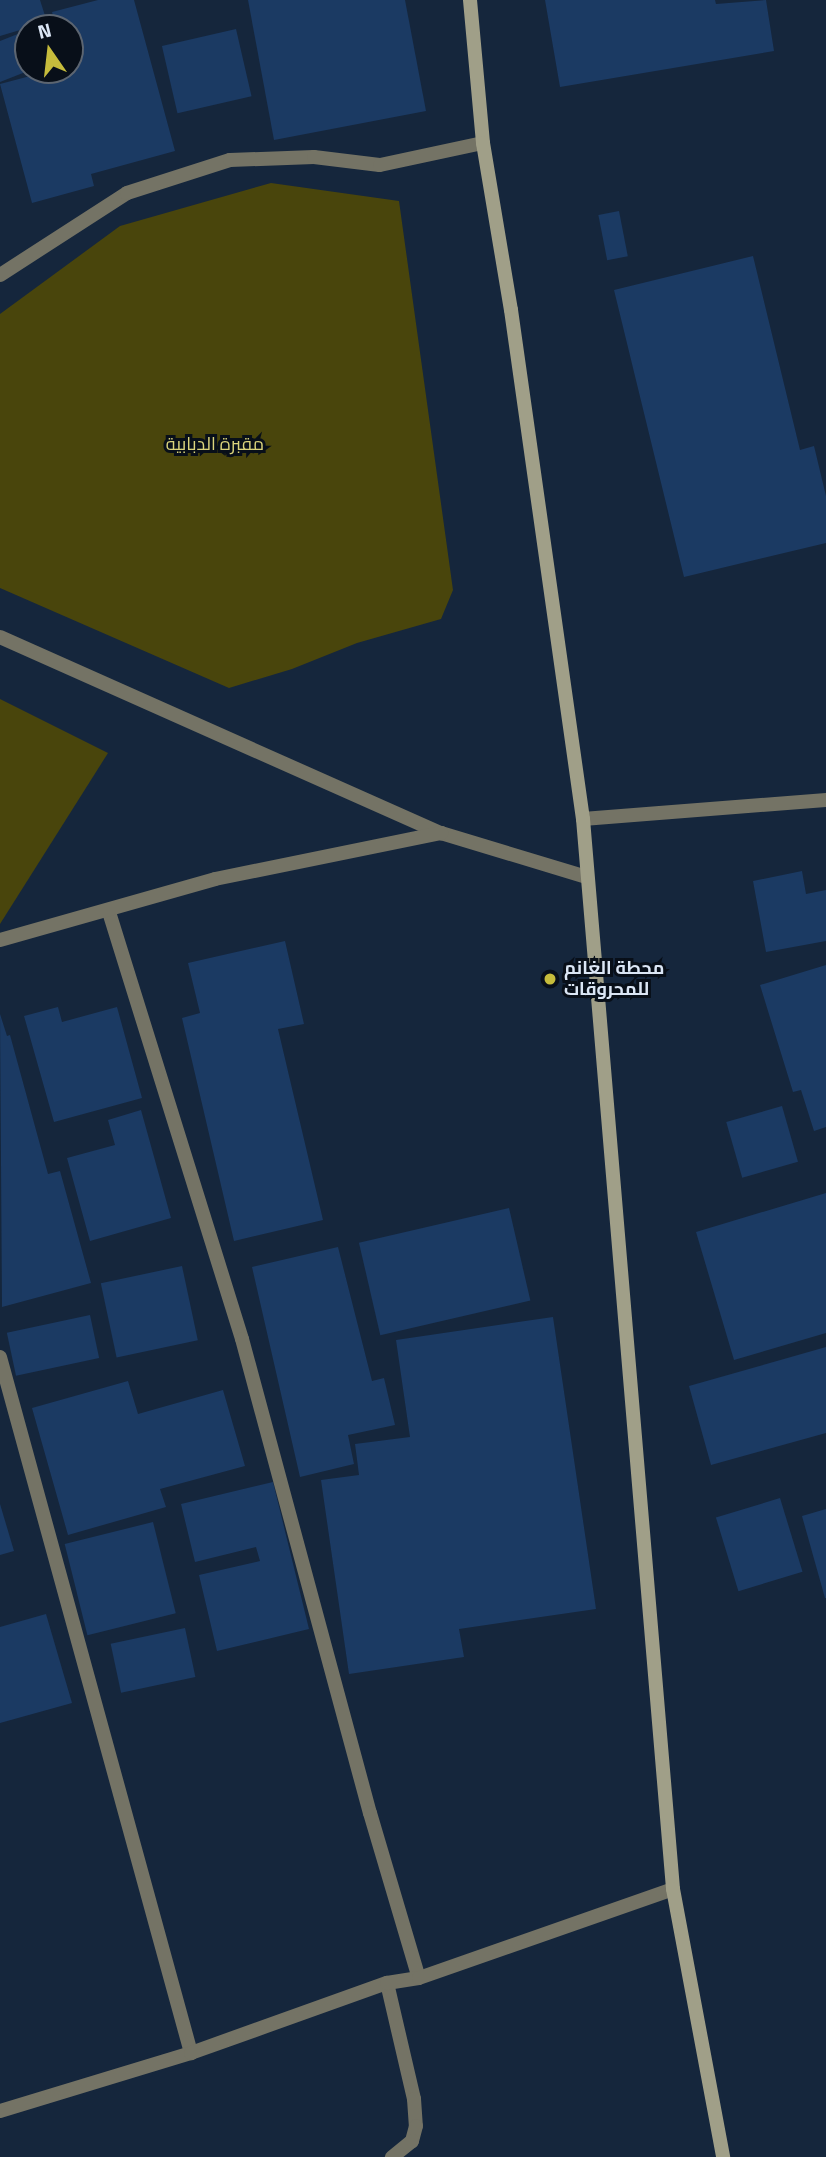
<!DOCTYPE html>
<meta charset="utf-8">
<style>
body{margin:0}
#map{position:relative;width:826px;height:2157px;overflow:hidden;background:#15263c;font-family:"Titillium Web",Cairo,sans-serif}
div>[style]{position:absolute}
.green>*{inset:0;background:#49450c}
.building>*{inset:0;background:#1b3a63;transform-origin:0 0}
.street>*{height:14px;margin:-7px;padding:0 7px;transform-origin:7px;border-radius:7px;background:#747365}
.secondary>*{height:14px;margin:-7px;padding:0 7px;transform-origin:7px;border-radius:7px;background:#a09f88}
.dots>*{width:19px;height:19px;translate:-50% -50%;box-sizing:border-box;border:4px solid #080f19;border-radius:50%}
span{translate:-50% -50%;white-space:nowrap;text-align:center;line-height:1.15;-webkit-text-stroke:6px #080f19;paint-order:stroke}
.park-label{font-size:18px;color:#dbd47c}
.poi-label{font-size:18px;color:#dbe6f5;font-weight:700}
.left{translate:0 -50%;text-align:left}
.north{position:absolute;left:14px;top:14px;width:70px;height:70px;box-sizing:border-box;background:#080f19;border:2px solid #5c6571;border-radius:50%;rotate:346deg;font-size:19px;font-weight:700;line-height:28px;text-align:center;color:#dbe6f5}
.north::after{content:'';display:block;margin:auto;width:24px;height:32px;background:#c6bc3c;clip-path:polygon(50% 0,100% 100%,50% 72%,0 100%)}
</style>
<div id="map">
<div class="green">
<div style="clip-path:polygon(271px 183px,399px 201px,453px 590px,441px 619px,357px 643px,292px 669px,229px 688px,0 588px,0 314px,120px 226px)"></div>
<div style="clip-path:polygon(0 699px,108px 753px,0 924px)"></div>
</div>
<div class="building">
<div style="clip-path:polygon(0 0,40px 0,47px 22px,0 36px)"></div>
<div style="clip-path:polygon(98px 0,134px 0,175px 151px,91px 174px,94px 186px,32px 203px,0 84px,53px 70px,70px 70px,70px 28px,56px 28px,52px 12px)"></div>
<div style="clip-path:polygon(248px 0,405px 0,426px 111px,274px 140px)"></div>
<div style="clip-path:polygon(545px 0,715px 0,716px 4px,766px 0,774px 51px,560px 87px)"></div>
<div style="left:236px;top:29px;width:69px;height:76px;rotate:77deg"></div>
<div style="clip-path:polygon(28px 30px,28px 71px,0 82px,0 41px)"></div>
<div style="left:619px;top:211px;width:46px;height:21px;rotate:79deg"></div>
<div style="clip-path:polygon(753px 256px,800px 450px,814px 446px,826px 496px,826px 543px,684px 577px,614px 290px)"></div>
<div style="clip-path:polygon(802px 871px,806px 894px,826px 890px,826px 941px,766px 952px,753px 881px)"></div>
<div style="clip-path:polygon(285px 941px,304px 1024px,278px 1029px,323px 1220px,234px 1241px,182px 1018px,200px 1013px,188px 963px)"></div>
<div style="clip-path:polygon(826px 965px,826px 1127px,814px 1131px,801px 1090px,793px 1092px,760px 985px)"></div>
<div style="clip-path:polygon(58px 1007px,62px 1022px,117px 1007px,142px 1098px,54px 1122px,24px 1016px)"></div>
<div style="clip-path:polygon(0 1014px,7px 1036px,10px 1035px,48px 1174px,60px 1171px,91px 1283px,2px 1307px)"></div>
<div style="left:782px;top:1106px;width:58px;height:58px;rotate:74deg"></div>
<div style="clip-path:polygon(141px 1110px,171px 1218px,90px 1241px,67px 1158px,115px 1145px,108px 1120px)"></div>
<div style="clip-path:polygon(826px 1193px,826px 1333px,734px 1360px,696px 1232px)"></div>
<div style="left:509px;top:1208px;width:95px;height:154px;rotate:77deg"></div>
<div style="clip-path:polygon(338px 1247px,372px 1381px,384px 1378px,395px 1425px,348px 1435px,354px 1464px,300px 1477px,252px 1267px)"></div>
<div style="left:182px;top:1266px;width:76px;height:83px;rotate:78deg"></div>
<div style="left:90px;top:1315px;width:44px;height:85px;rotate:78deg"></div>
<div style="clip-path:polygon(553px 1317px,596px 1609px,459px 1629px,464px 1657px,349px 1674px,321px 1480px,359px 1475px,355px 1444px,410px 1437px,396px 1340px)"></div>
<div style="clip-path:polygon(826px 1347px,826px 1433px,711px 1465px,689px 1386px)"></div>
<div style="clip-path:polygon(128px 1381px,138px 1414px,223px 1390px,245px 1466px,160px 1489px,166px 1507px,68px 1535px,32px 1408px)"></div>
<div style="clip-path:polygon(273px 1482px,309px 1629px,217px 1651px,199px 1575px,260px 1561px,256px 1547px,195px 1562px,181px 1504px)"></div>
<div style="left:780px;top:1498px;width:77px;height:67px;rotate:73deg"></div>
<div style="clip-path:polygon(0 1504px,14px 1551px,0 1555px)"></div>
<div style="clip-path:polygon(826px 1509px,826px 1598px,825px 1598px,802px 1516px)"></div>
<div style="left:153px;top:1522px;width:94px;height:91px;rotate:76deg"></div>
<div style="clip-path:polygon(46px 1614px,72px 1703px,0 1723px,0 1627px)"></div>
<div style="left:185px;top:1628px;width:50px;height:76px;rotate:78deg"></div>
</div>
<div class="street">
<div style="left:0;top:275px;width:151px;rotate:-32.8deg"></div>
<div style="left:127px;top:193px;width:108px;rotate:-17.8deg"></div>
<div style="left:230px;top:160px;width:84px;rotate:-2deg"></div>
<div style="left:314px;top:157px;width:66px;rotate:6.9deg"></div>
<div style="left:380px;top:165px;width:105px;rotate:-12.1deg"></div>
<div style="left:0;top:637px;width:483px;rotate:24deg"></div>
<div style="left:441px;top:833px;width:152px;rotate:16.8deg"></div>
<div style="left:583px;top:819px;width:244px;rotate:-4.5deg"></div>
<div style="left:109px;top:912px;width:447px;rotate:72.7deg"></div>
<div style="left:242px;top:1339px;width:491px;rotate:74.9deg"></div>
<div style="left:370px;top:1813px;width:172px;rotate:73.5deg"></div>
<div style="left:0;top:940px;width:223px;rotate:-15.8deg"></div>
<div style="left:215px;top:879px;width:231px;rotate:-11.5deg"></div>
<div style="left:0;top:1357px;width:722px;rotate:74.65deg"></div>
<div style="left:387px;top:1983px;width:119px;rotate:76.9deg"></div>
<div style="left:414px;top:2099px;width:27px;rotate:86deg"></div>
<div style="left:416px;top:2126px;width:16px;rotate:105deg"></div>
<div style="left:412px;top:2141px;width:26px;rotate:141deg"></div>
<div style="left:0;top:2111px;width:200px;rotate:-16.9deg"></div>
<div style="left:191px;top:2053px;width:208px;rotate:-19.7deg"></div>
<div style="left:387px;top:1983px;width:32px;rotate:-9deg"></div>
<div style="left:419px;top:1978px;width:269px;rotate:-19.3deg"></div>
</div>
<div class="secondary">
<div style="left:470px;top:0;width:144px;rotate:84.8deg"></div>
<div style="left:483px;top:143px;width:169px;rotate:80.5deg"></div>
<div style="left:511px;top:310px;width:514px;rotate:81.95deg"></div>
<div style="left:583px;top:819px;width:1074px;rotate:85.19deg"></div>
<div style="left:673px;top:1889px;width:273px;rotate:79.4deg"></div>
</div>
<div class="dots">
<div style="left:550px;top:979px;background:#c6bc3c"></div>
</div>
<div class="park-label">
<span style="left:215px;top:444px">مقبرة الدبابية</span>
</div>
<div class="poi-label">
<span class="left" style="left:564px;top:979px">محطة الغانم<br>للمحروقات</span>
</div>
<div class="north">N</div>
</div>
